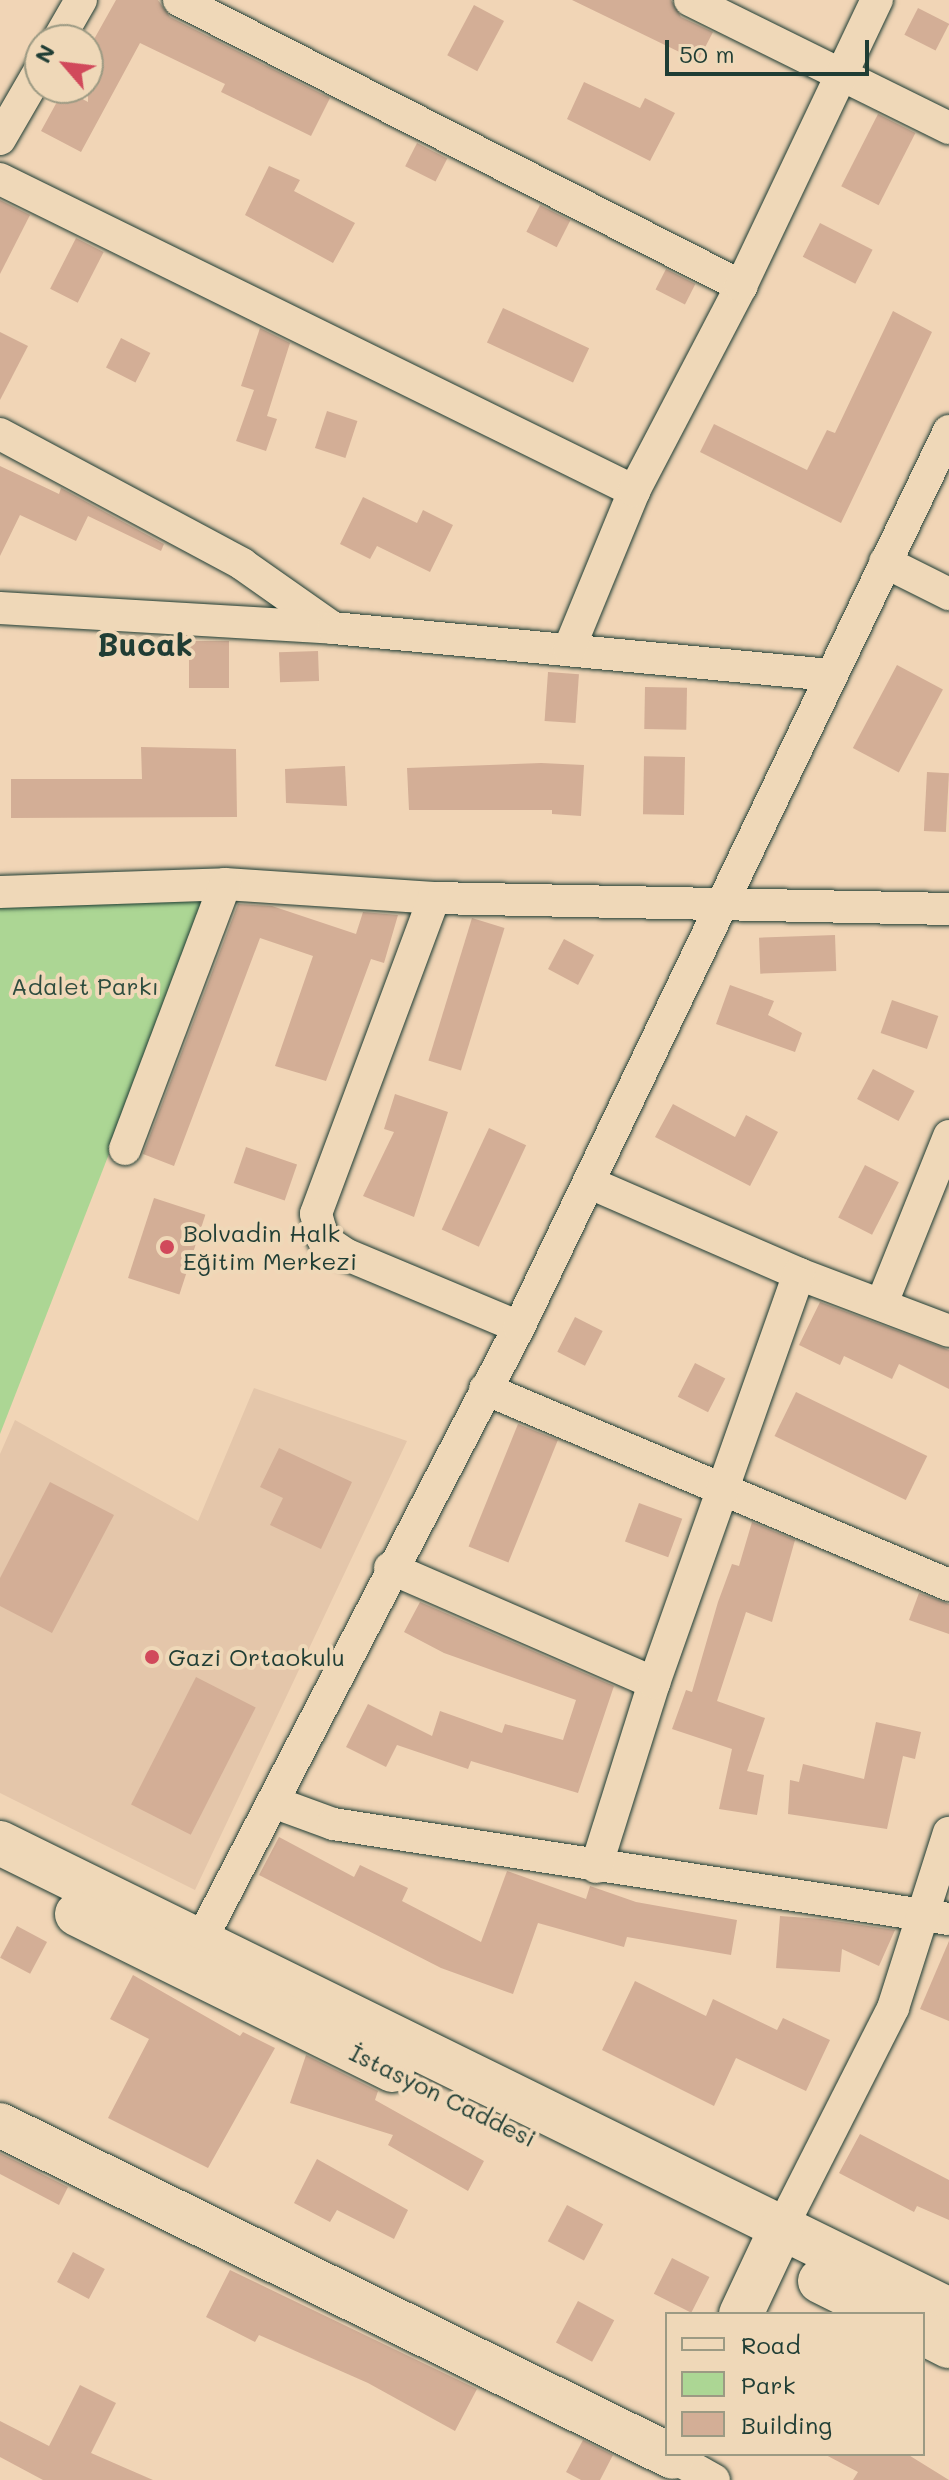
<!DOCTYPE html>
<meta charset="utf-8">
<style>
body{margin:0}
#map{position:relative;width:949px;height:2480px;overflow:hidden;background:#f1d5b6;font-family:Mali,sans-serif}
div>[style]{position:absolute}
.built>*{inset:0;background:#e4c6aa}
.green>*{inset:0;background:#acd694}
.building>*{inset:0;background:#d3ae96;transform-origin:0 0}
.roads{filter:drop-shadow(0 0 2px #1f3d34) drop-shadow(0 0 2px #1f3d34)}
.street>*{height:32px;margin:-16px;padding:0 16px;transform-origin:16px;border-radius:16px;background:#efd8b8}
.secondary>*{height:44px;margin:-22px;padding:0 22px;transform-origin:22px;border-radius:22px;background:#efd8b8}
.dots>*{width:22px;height:22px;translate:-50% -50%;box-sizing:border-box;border:4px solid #efd8b8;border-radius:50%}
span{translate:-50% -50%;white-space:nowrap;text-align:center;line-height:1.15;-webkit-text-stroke:8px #efd8b8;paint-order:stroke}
.park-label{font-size:24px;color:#2d4c3e}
.poi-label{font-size:24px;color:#1f3d34}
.left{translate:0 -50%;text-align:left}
.street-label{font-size:24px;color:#1f3d34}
.district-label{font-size:32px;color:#1f3d34;font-weight:700}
.legend{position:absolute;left:665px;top:2312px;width:260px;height:144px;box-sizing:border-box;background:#efd8b8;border:2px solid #9c9a83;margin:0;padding:10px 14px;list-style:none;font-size:24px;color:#1f3d34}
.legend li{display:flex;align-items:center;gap:16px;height:40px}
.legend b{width:40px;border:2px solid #9c9a83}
.north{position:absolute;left:24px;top:24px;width:80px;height:80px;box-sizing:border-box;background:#efd8b8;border:2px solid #9c9a83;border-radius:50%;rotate:298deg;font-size:22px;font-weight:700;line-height:32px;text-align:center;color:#1f3d34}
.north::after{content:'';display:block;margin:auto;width:28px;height:36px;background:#d1495b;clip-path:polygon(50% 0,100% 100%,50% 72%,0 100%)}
.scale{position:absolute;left:665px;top:40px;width:204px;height:36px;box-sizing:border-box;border:4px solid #1f3d34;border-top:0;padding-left:10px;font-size:24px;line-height:28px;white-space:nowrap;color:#1f3d34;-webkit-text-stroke:6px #efd8b8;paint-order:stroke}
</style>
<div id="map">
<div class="built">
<div style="clip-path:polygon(254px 1388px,407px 1441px,195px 1890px,0 1793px,0 1454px,15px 1420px,198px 1521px)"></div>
</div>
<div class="green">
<div style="clip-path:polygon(209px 897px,0 1434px,0 907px)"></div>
</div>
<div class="building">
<div style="clip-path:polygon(116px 0,158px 0,170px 17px,330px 98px,311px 136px,221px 92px,225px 84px,140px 43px,81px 152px,41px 131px,64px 89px,88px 102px,88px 50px)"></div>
<div style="clip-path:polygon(572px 0,671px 0,681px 17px,713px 32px,698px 61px)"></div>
<div style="left:474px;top:5px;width:34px;height:57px;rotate:28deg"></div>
<div style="left:918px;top:8px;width:35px;height:30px;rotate:27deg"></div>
<div style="clip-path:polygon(584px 82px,640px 108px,645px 98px,675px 113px,650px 161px,567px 119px)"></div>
<div style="left:878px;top:114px;width:42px;height:81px;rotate:27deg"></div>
<div style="left:417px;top:143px;width:34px;height:26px;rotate:27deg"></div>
<div style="clip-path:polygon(269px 166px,300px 180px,294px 191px,355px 223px,333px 263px,245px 215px)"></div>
<div style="clip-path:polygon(0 200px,30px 215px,0 274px)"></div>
<div style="left:540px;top:205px;width:34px;height:30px;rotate:27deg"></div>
<div style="left:820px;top:223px;width:59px;height:38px;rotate:27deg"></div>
<div style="left:76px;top:238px;width:31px;height:57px;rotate:27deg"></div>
<div style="left:666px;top:269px;width:33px;height:23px;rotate:27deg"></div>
<div style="left:503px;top:308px;width:95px;height:38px;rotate:25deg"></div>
<div style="clip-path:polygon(893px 311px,932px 332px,841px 523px,700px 452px,714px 424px,807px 470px,827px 430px,835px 433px)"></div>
<div style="clip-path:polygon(260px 328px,290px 343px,267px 416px,277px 419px,266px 451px,236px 441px,254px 390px,241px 386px)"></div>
<div style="clip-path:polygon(0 332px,28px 346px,0 400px)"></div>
<div style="left:121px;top:338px;width:33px;height:33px;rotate:27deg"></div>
<div style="left:327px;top:411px;width:32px;height:39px;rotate:18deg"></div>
<div style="clip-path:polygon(0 466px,59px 494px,61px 488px,164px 544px,161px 551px,88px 516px,76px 541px,20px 515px,0 556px)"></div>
<div style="clip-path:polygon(363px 497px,417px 523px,423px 510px,453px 525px,430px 572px,377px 546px,370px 559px,340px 544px)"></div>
<div style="left:189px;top:641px;width:40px;height:47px"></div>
<div style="left:318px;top:651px;width:30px;height:39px;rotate:88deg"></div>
<div style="left:897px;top:665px;width:52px;height:94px;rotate:28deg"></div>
<div style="left:548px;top:672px;width:31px;height:49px;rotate:4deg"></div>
<div style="left:645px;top:687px;width:42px;height:42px;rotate:1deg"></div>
<div style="clip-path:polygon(141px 747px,236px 749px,237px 817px,11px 818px,11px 779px,142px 779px)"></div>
<div style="left:685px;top:757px;width:58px;height:41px;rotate:91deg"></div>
<div style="clip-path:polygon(541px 763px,584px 765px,581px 816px,552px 814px,552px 810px,409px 810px,407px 768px)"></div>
<div style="clip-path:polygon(345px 766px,347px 806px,286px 803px,285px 769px)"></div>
<div style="left:927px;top:772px;width:22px;height:59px;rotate:3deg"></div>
<div style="clip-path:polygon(238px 904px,272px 906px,356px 934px,363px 912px,398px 915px,384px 963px,371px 959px,326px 1081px,275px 1066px,313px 956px,260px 938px,174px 1166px,143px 1154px)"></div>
<div style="left:472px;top:918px;width:34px;height:149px;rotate:17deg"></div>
<div style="left:835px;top:935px;width:36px;height:76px;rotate:88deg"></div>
<div style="left:564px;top:939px;width:34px;height:34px;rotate:28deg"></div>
<div style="clip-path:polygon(730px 985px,774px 1001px,768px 1015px,802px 1033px,795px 1052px,716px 1024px)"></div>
<div style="left:892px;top:1000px;width:49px;height:35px;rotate:19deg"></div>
<div style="left:873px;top:1069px;width:47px;height:34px;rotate:28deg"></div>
<div style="clip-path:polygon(395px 1094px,448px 1112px,414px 1217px,363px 1196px,394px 1132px,384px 1129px)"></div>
<div style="clip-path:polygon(673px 1104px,735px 1137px,746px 1115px,778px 1132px,750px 1186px,655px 1137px)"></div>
<div style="left:489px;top:1128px;width:41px;height:112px;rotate:25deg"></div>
<div style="left:246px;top:1147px;width:54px;height:38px;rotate:19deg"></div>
<div style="left:865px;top:1165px;width:38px;height:59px;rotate:27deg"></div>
<div style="left:154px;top:1198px;width:54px;height:84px;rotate:18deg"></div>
<div style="clip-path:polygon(820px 1302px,949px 1350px,949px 1389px,899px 1364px,892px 1379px,844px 1356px,840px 1365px,799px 1345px)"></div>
<div style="left:575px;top:1317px;width:31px;height:39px;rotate:27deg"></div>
<div style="left:695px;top:1363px;width:34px;height:38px;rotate:27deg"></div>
<div style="left:796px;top:1392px;width:146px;height:49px;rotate:26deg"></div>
<div style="left:518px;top:1424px;width:43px;height:132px;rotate:22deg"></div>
<div style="clip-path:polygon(279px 1448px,352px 1482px,321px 1549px,270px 1525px,283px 1498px,260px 1487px)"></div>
<div style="clip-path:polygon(50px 1482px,114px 1515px,52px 1633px,0 1606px,0 1578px)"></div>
<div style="left:639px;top:1503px;width:46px;height:41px;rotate:20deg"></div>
<div style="clip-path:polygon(752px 1522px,795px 1540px,772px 1622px,746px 1612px,717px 1701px,765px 1718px,747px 1771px,764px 1775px,757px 1815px,719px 1809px,732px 1749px,672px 1729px,686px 1690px,692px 1692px,718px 1602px,732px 1564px,739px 1566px)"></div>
<div style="clip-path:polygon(919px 1593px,949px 1604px,949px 1634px,909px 1620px)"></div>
<div style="clip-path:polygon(420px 1602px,614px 1686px,578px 1793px,471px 1761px,468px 1769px,397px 1745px,386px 1767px,346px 1747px,368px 1704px,432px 1736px,440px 1711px,502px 1733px,505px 1724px,563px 1740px,576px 1700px,444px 1653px,404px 1632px)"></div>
<div style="left:196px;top:1677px;width:67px;height:143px;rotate:27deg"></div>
<div style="clip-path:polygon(876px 1722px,921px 1732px,915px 1759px,903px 1756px,887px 1829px,788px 1814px,790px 1780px,799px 1782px,803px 1764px,864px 1779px)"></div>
<div style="clip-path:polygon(279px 1837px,354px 1877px,360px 1865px,408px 1888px,402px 1901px,481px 1942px,507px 1871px,586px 1899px,590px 1886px,636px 1902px,737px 1920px,731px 1955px,627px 1937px,624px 1947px,538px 1923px,513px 1994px,441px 1968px,259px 1875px)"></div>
<div style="clip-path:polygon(780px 1916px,822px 1919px,895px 1930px,879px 1966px,842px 1949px,840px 1972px,776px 1968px)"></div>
<div style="left:17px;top:1926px;width:34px;height:36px;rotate:28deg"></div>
<div style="clip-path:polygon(949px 1941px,949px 2021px,920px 2009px)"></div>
<div style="clip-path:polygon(133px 1975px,240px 2036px,243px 2032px,275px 2048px,208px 2168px,108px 2118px,149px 2039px,110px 2019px)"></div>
<div style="clip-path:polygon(635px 1981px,706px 2016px,713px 1999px,777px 2030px,783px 2018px,830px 2040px,806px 2091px,736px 2058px,714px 2106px,602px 2050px)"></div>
<div style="clip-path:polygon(306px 2055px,378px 2091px,375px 2100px,484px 2161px,468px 2191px,388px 2145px,393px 2135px,290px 2103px)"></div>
<div style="clip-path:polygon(860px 2134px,949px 2180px,949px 2220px,917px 2206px,914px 2212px,839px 2173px)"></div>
<div style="clip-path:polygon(0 2153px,68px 2187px,59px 2205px,0 2174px)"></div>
<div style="clip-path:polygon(317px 2159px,408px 2210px,394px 2239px,337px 2210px,330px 2222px,294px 2203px)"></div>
<div style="left:567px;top:2205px;width:41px;height:41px;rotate:28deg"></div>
<div style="left:73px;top:2252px;width:36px;height:34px;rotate:28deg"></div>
<div style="left:672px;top:2258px;width:42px;height:40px;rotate:27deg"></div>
<div style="clip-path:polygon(230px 2270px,477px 2389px,455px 2431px,368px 2383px,259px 2335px,255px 2342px,206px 2317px)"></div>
<div style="left:578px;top:2301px;width:41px;height:47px;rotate:28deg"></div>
<div style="clip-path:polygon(80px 2385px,116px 2403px,91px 2453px,153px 2480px,43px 2480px,0 2457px,0 2421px,49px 2446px)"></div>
<div style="clip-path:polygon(583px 2440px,613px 2455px,600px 2480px,581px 2480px,566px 2472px)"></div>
<div style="clip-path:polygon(824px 2454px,907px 2454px,949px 2480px,853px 2480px,858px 2472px)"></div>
</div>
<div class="roads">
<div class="street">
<div style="left:179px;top:0;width:631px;rotate:26.97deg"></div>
<div style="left:690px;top:0;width:289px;rotate:26.3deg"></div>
<div style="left:58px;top:40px;width:46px;rotate:-60.1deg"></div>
<div style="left:0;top:139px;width:80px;rotate:-59.9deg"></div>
<div style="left:0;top:179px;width:707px;rotate:26.2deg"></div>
<div style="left:0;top:434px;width:275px;rotate:28.2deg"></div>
<div style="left:242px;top:564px;width:111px;rotate:35.1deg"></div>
<div style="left:885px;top:562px;width:72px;rotate:26.6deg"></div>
<div style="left:0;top:608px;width:334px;rotate:3.4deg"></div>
<div style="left:333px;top:628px;width:498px;rotate:5.4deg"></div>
<div style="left:569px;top:649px;width:171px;rotate:-67.6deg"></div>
<div style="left:634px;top:491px;width:231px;rotate:-62.4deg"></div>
<div style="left:741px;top:286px;width:317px;rotate:-64.6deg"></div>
<div style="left:0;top:892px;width:225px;rotate:-2deg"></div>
<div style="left:225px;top:884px;width:209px;rotate:3.8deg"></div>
<div style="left:434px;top:898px;width:515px;rotate:1.22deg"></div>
<div style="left:434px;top:898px;width:337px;rotate:110.5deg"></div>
<div style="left:316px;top:1214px;width:26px;rotate:74deg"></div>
<div style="left:323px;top:1239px;width:29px;rotate:34deg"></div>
<div style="left:347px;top:1255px;width:186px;rotate:22.7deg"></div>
<div style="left:125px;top:1149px;width:283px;rotate:-69.3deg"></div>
<div style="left:590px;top:1183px;width:228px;rotate:23.5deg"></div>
<div style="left:799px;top:1274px;width:160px;rotate:20.8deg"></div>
<div style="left:882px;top:1303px;width:180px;rotate:-68.1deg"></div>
<div style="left:485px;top:1389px;width:504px;rotate:22.9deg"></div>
<div style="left:390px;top:1568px;width:288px;rotate:23.5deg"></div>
<div style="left:273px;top:1802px;width:64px;rotate:20.1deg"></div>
<div style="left:333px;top:1824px;width:623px;rotate:8.77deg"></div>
<div style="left:596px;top:1867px;width:193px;rotate:-72.5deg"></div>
<div style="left:654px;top:1683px;width:434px;rotate:-70.5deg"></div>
<div style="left:201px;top:1940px;width:691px;rotate:-62.58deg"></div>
<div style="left:519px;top:1327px;width:994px;rotate:-64.36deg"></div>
<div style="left:781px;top:2229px;width:248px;rotate:-63.1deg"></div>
<div style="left:893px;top:2008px;width:184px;rotate:-72.3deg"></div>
<div style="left:673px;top:2457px;width:47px;rotate:29.3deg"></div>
</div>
<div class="secondary">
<div style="left:0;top:1843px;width:1058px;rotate:26.2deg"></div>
<div style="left:77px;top:1914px;width:352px;rotate:26.3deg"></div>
<div style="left:0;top:2125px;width:750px;rotate:26.26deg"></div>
<div style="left:820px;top:2281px;width:74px;rotate:26.6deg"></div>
<div style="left:741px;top:2314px;width:94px;rotate:-64.8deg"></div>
<div style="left:923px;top:2333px;width:29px;rotate:27deg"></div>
</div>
</div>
<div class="dots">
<div style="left:167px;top:1247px;background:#d1495b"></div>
<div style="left:152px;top:1657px;background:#d1495b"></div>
</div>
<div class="park-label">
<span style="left:85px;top:986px">Adalet Parkı</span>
</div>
<div class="poi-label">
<span class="left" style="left:183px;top:1247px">Bolvadin Halk<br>Eğitim Merkezi</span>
<span class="left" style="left:168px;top:1657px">Gazi Ortaokulu</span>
</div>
<div class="street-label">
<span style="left:443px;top:2095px;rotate:26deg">İstasyon Caddesi</span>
</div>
<div class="district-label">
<span style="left:145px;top:643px">Bucak</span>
</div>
<ul class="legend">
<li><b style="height:10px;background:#efd8b8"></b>Road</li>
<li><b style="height:22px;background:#acd694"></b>Park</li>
<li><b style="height:22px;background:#d3ae96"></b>Building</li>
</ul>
<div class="north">N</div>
<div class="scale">50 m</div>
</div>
